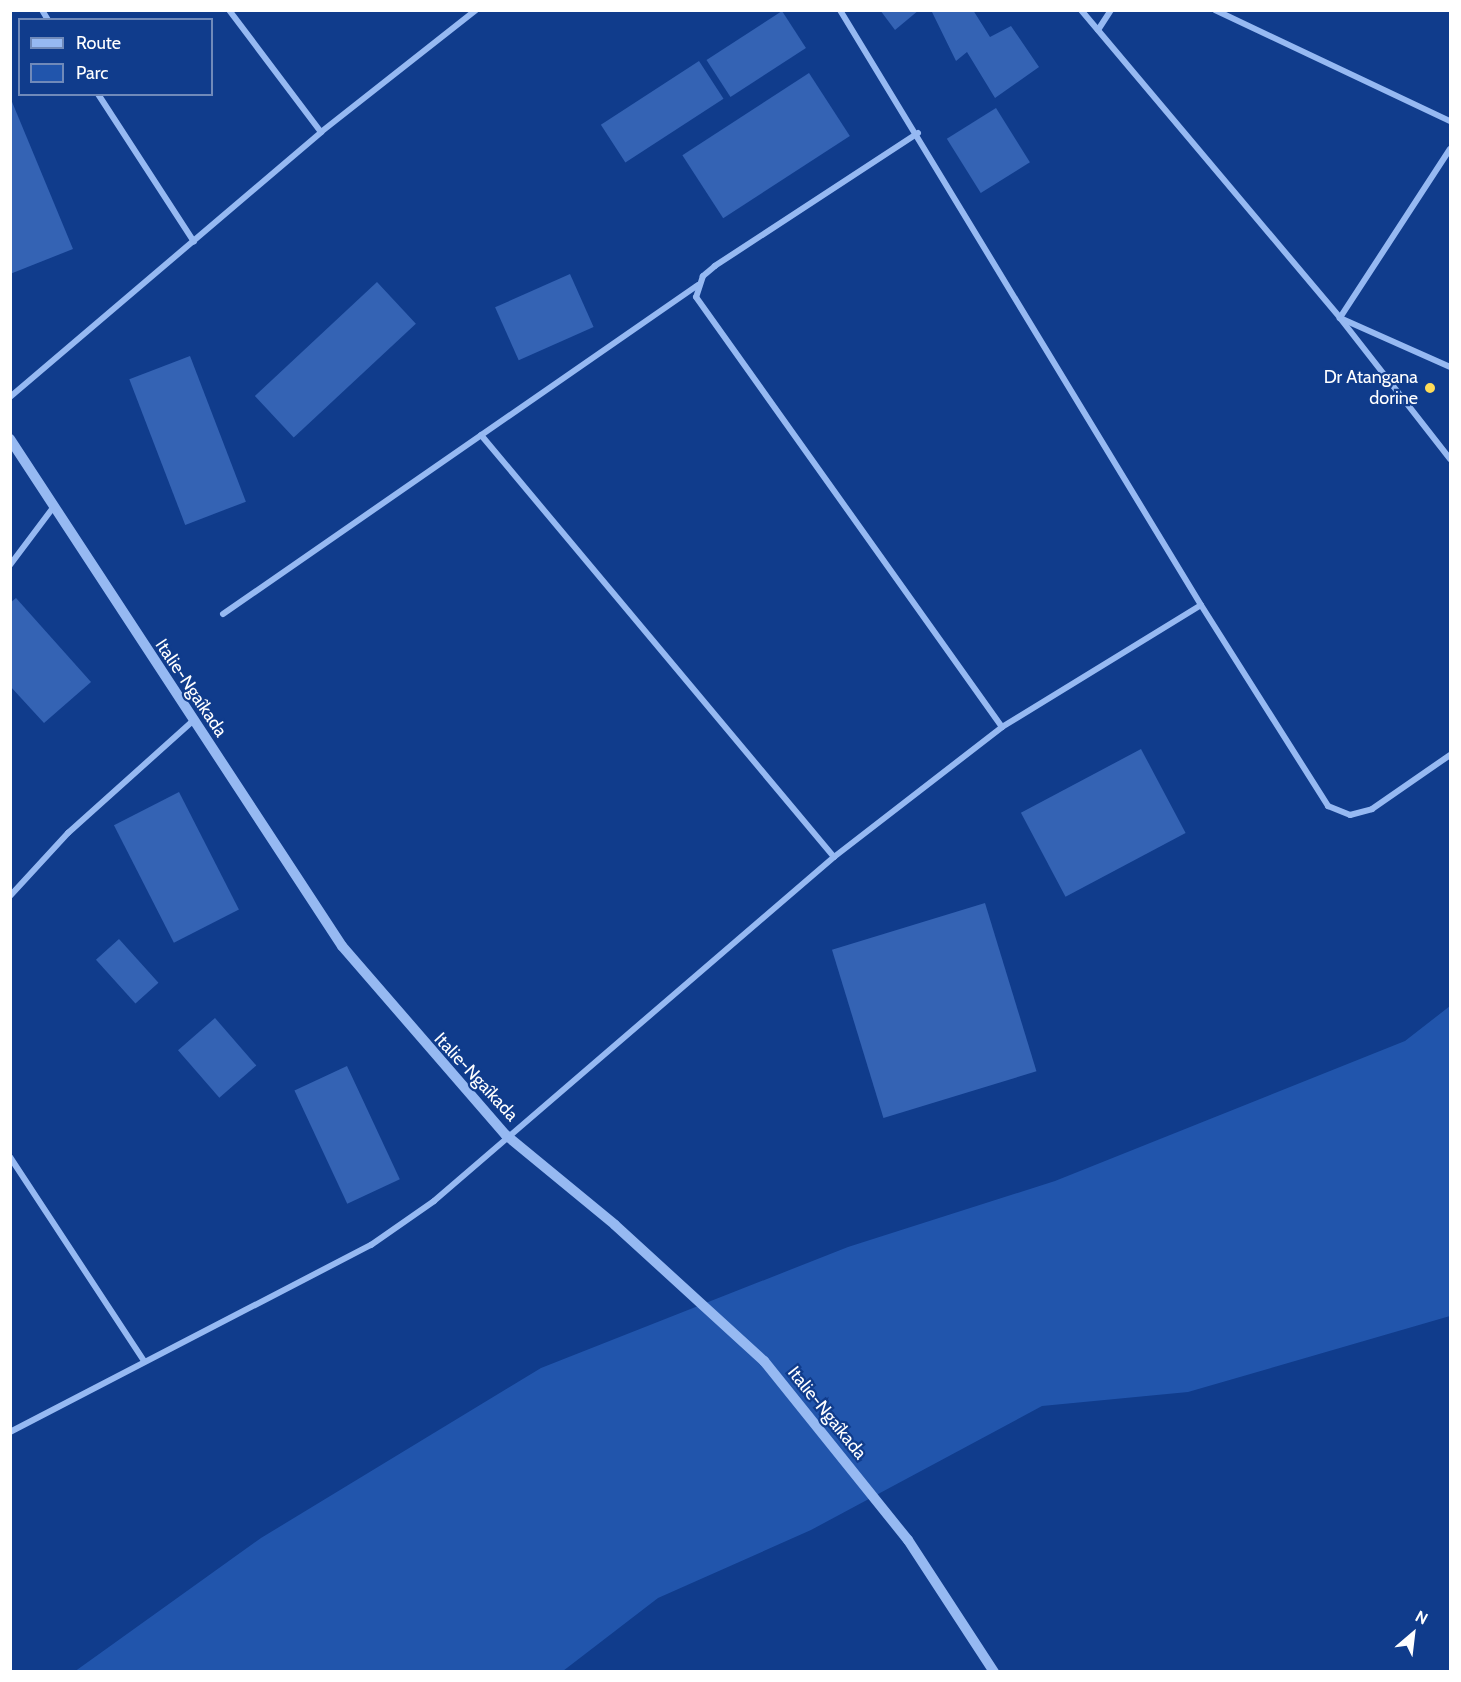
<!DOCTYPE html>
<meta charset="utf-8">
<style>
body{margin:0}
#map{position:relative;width:1461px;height:1682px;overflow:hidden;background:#103c8c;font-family:Cabin,sans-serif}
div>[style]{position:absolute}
.green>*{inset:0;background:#2155ac}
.building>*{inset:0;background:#3463b4;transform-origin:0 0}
.minor>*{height:6px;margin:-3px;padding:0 3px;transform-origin:3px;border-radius:3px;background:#96b9f2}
.tertiary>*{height:10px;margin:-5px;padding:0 5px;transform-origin:5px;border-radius:5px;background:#96b9f2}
.dots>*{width:16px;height:16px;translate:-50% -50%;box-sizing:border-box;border:3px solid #103c8c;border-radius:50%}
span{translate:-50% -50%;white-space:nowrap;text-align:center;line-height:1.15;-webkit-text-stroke:4.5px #103c8c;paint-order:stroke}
.poi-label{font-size:18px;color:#fff}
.right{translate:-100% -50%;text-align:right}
.street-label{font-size:18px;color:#fff}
.frame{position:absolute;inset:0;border:12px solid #fff;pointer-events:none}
.legend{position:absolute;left:18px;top:18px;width:195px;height:78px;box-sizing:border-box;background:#103c8c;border:2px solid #708aba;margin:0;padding:8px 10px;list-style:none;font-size:18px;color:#fff}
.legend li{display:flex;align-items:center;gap:12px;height:30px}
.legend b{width:30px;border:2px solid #708aba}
.north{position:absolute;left:1383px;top:1604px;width:60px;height:60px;-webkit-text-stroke:4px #103c8c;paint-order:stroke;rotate:28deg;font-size:16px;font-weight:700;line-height:24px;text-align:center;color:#fff}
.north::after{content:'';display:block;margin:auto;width:21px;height:27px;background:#fff;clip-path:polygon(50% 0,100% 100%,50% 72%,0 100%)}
</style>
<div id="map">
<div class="green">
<div style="clip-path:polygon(1450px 1006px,1450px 1316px,1188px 1392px,1042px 1406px,811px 1530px,658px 1598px,563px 1671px,74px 1672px,261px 1538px,541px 1368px,848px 1247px,1055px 1181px,1405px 1041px)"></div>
</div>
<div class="building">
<div style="clip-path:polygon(880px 10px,919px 10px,895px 30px)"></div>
<div style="clip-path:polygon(931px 10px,973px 10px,990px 37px,1011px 26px,1039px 67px,995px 98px,967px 52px,956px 61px)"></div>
<div style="left:782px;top:11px;width:44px;height:90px;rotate:57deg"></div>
<div style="left:699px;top:61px;width:45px;height:117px;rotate:57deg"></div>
<div style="left:809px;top:73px;width:75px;height:151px;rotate:57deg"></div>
<div style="clip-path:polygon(10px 97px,73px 249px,10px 274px)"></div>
<div style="left:996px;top:108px;width:64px;height:58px;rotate:58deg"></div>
<div style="left:570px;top:274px;width:58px;height:82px;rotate:66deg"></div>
<div style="left:377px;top:282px;width:57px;height:167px;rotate:47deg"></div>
<div style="left:190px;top:356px;width:156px;height:65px;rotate:69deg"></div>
<div style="clip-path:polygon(16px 598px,91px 682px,44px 723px,10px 686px,10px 603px)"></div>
<div style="left:1141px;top:749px;width:95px;height:136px;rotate:62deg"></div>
<div style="left:179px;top:792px;width:132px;height:73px;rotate:63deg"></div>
<div style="left:985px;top:903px;width:176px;height:160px;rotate:73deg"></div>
<div style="left:119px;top:939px;width:59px;height:31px;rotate:48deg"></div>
<div style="left:215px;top:1018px;width:63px;height:49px;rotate:49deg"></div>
<div style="left:347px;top:1066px;width:125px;height:58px;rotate:65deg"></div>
</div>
<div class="minor">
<div style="left:42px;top:10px;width:12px;rotate:59deg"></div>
<div style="left:229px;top:10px;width:153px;rotate:53deg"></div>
<div style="left:1081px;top:10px;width:402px;rotate:49.9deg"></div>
<div style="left:1340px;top:318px;width:120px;rotate:24deg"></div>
<div style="left:1215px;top:10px;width:260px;rotate:25.3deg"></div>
<div style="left:1098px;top:30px;width:24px;rotate:-57deg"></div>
<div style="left:98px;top:94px;width:176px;rotate:57deg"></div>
<div style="left:918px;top:133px;width:243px;rotate:146.8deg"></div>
<div style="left:715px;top:266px;width:16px;rotate:140deg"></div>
<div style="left:703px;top:276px;width:22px;rotate:108deg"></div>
<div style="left:696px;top:297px;width:528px;rotate:54.56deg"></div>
<div style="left:1450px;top:149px;width:202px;rotate:123.1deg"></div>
<div style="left:1340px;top:318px;width:179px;rotate:52deg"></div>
<div style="left:10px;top:397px;width:409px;rotate:-40.4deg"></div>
<div style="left:321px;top:132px;width:197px;rotate:-38.2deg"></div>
<div style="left:481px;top:435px;width:550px;rotate:50.09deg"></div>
<div style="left:10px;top:565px;width:70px;rotate:-53.1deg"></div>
<div style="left:1201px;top:605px;width:238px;rotate:57.7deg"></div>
<div style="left:1328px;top:806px;width:24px;rotate:22deg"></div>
<div style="left:1350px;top:815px;width:23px;rotate:-15deg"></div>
<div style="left:1372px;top:809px;width:95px;rotate:-34.7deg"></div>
<div style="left:223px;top:614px;width:578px;rotate:-34.71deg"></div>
<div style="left:10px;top:896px;width:86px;rotate:-47.4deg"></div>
<div style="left:68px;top:833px;width:168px;rotate:-41.9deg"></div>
<div style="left:10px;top:1157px;width:244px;rotate:56.7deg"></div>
<div style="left:10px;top:1432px;width:407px;rotate:-27.4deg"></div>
<div style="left:371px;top:1245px;width:77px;rotate:-34.9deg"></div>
<div style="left:434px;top:1201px;width:528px;rotate:-40.7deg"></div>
<div style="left:834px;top:857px;width:212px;rotate:-37.7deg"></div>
<div style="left:1002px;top:727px;width:233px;rotate:-31.5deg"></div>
<div style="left:1201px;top:605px;width:696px;rotate:-121.25deg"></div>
</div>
<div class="tertiary">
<div style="left:10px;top:439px;width:606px;rotate:56.78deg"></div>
<div style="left:342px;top:946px;width:250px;rotate:49.1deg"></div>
<div style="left:506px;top:1135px;width:141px;rotate:39.5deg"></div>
<div style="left:615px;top:1225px;width:202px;rotate:42.4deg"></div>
<div style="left:764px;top:1361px;width:230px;rotate:51.2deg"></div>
<div style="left:908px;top:1540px;width:158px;rotate:56.9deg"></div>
</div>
<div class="dots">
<div style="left:1430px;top:388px;background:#ffdc58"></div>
</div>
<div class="poi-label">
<span class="right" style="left:1418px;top:388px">Dr Atangana<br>dorine</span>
</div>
<div class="street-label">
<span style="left:191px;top:688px;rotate:56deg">Italie-Ngaîkada</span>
<span style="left:476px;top:1077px;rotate:47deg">Italie-Ngaîkada</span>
<span style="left:827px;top:1413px;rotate:51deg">Italie-Ngaîkada</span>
</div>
<div class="frame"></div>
<ul class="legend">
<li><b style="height:8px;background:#96b9f2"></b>Route</li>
<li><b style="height:16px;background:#2155ac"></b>Parc</li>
</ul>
<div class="north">N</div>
</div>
